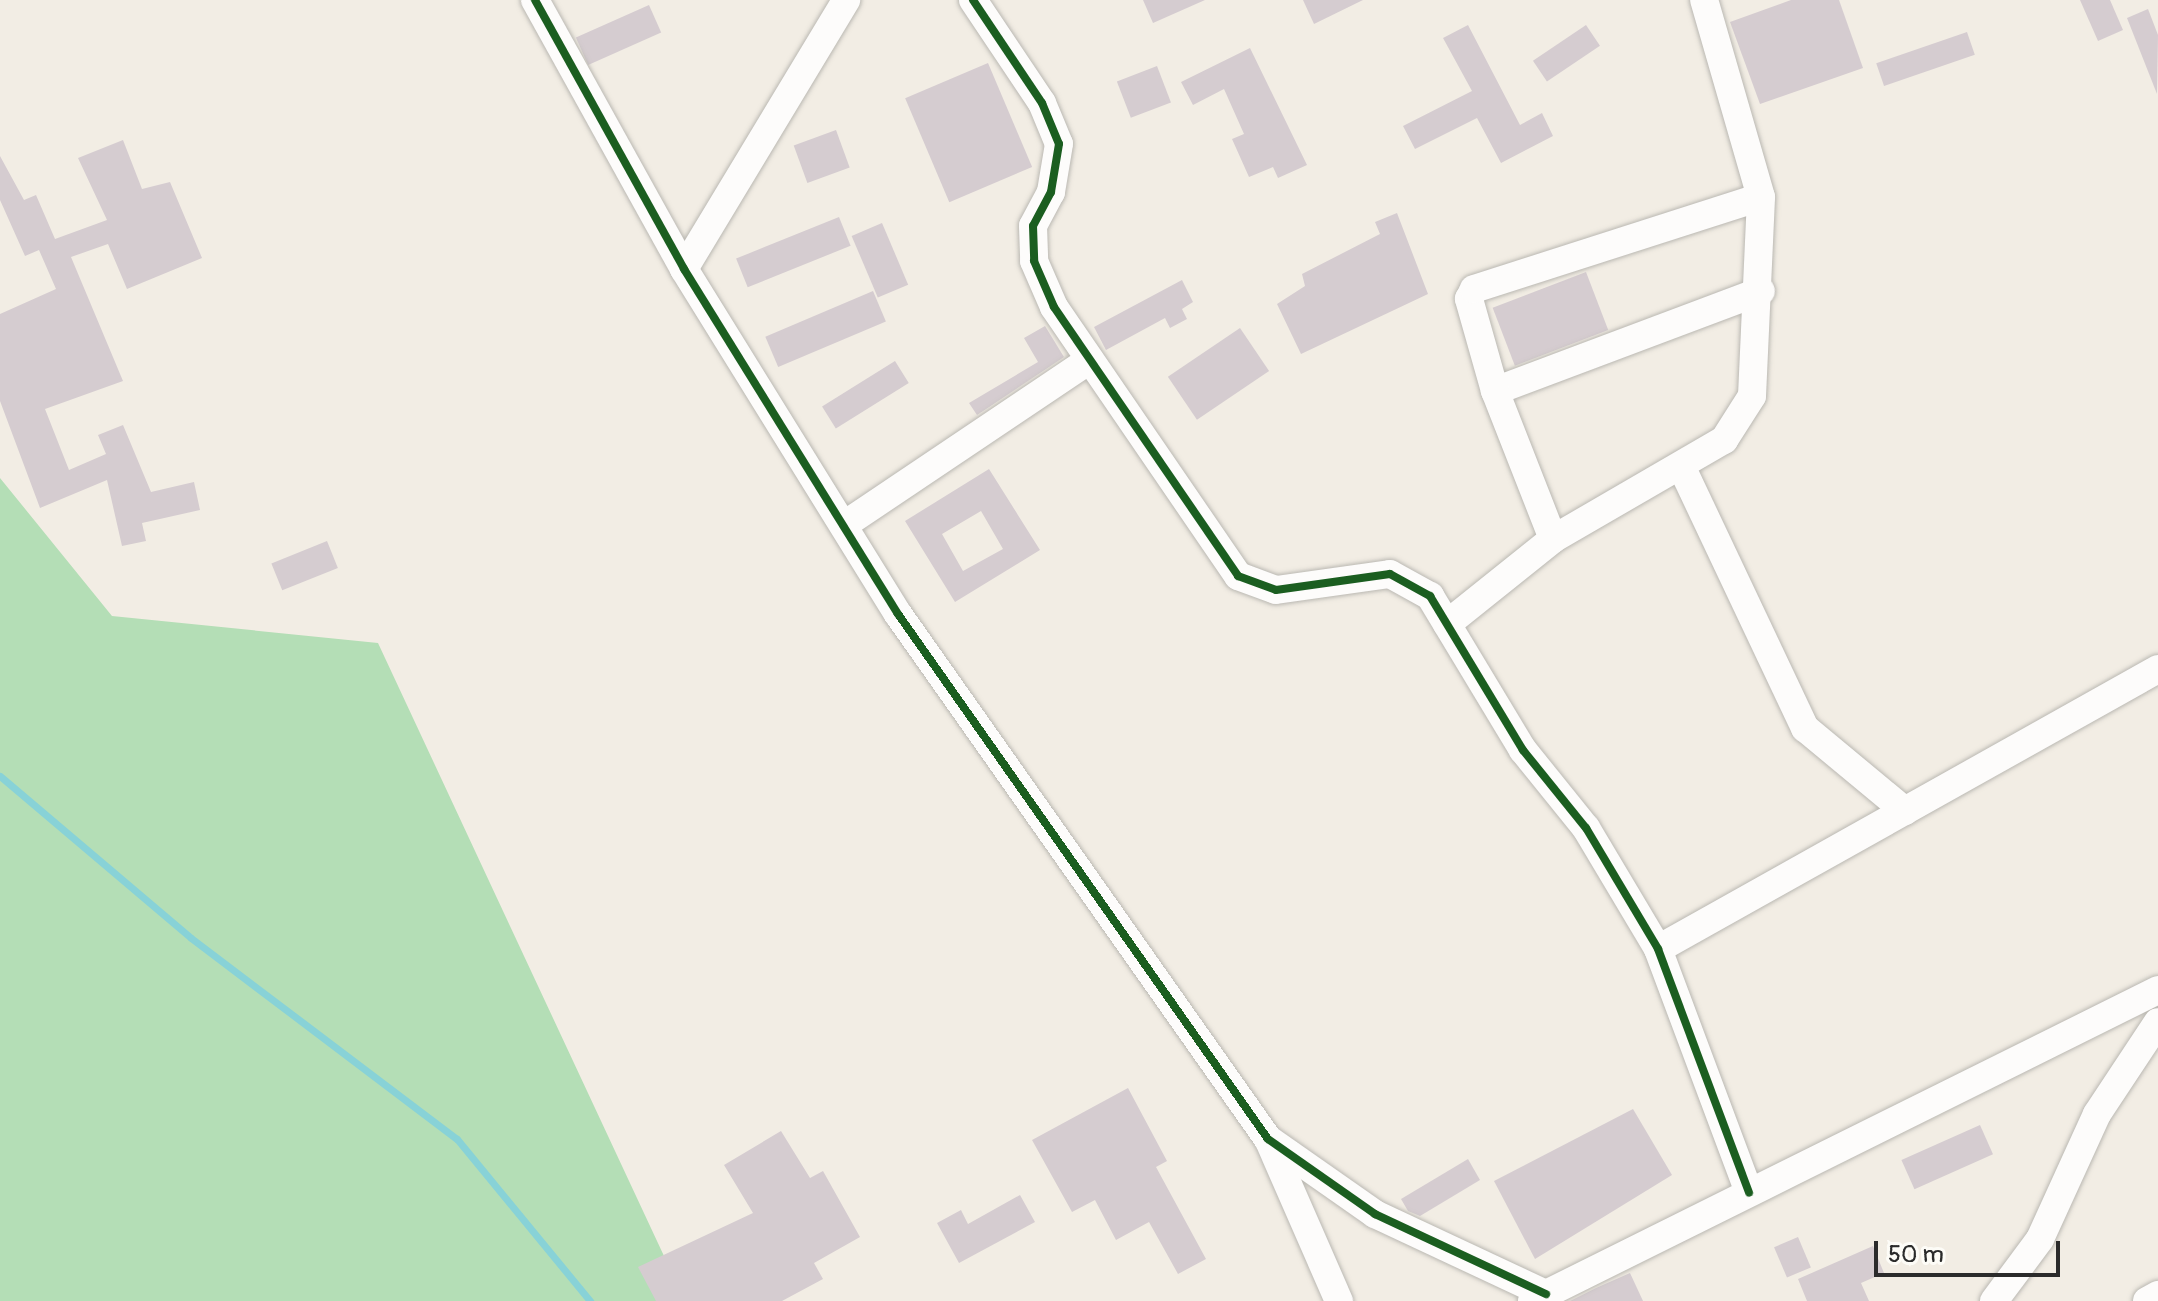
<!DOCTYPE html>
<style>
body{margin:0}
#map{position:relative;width:2158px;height:1301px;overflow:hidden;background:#f2ede4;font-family:Pangolin,sans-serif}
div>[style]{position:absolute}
.green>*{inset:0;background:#b4deb6}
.stream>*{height:7px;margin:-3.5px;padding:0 3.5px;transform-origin:3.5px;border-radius:3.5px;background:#88d2d7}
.building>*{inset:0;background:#d5ccd0;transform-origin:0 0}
.roads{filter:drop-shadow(0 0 2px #bab8b2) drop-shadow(0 0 2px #bab8b2)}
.street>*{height:28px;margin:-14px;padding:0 14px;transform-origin:14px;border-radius:14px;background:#fdfcfb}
.cycleway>*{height:8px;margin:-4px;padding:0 4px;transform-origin:4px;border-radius:4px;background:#1b5e20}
span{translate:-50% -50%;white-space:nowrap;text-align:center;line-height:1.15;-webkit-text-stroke:6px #fdfcf7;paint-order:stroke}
.scale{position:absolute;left:1874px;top:1241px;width:186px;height:36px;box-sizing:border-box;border:4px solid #2b2b2b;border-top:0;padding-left:10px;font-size:24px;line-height:28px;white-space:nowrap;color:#2b2b2b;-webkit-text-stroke:6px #fdfcf7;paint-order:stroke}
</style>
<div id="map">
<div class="green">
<div style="clip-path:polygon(0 478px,112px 616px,378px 643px,685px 1301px,0 1301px)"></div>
</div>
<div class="stream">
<div style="left:0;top:776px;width:250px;rotate:40.3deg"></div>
<div style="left:191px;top:938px;width:333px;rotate:37.1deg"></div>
<div style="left:457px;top:1139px;width:210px;rotate:50.6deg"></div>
</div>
<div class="building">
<div style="clip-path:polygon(1143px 0,1205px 0,1153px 23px)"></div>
<div style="clip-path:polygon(1303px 0,1363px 0,1314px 24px)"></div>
<div style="clip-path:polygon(1791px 0,1839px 0,1863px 68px,1760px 104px,1730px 22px)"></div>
<div style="clip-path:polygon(2080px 0,2110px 0,2123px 30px,2098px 41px)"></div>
<div style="left:649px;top:5px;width:30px;height:80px;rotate:66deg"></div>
<div style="clip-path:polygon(2148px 9px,2158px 35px,2157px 94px,2127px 18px)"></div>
<div style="clip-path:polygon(1468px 25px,1520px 125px,1542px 113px,1553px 136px,1501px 163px,1477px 118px,1415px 149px,1403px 126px,1472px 91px,1443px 38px)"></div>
<div style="left:1586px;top:25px;width:25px;height:64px;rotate:56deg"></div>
<div style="left:1967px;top:32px;width:24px;height:96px;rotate:71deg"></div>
<div style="clip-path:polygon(1250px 48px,1307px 165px,1278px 178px,1273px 167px,1249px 177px,1232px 139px,1244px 134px,1224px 89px,1193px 105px,1181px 82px)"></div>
<div style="left:988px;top:63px;width:113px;height:90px;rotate:67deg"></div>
<div style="left:1157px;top:66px;width:39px;height:43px;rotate:69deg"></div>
<div style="left:836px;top:130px;width:40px;height:45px;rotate:70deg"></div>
<div style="clip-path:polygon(123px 140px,142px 189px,170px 182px,202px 258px,127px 289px,108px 244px,71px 257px,123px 381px,45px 409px,69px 470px,106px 454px,98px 435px,123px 425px,151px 492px,194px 482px,200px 510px,142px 523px,146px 541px,122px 546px,107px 480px,40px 508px,0 401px,0 314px,56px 289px,39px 250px,25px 256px,0 200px,0 156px,24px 200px,36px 195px,55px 239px,107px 220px,78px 158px)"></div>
<div style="clip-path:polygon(1397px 213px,1428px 294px,1301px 354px,1277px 304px,1305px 286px,1302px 274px,1380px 234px,1375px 222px)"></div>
<div style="left:839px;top:217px;width:31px;height:111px;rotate:68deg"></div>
<div style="left:882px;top:223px;width:67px;height:33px;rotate:67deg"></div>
<div style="left:1586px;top:272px;width:62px;height:100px;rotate:69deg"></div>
<div style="clip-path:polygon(1182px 280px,1193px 302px,1182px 309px,1187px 319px,1170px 328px,1165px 318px,1106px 350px,1094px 327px)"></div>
<div style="left:873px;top:291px;width:33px;height:117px;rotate:67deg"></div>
<div style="clip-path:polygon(1045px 326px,1064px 357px,977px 415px,969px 403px,1038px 362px,1024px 338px)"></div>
<div style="left:1240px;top:328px;width:52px;height:87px;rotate:56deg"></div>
<div style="left:895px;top:361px;width:26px;height:86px;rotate:58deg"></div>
<div style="clip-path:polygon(evenodd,989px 469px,1040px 550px,955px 602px,905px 521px,989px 469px,981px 511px,1003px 549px,963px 571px,942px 534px,981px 511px)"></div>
<div style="left:327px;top:541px;width:29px;height:60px;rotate:68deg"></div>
<div style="clip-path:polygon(1128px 1088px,1167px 1161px,1156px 1167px,1206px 1259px,1178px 1274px,1149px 1222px,1116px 1240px,1095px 1200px,1072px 1212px,1032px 1140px)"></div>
<div style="clip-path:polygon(1633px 1109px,1672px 1175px,1535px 1259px,1494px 1181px)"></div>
<div style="left:1980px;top:1125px;width:32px;height:86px;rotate:66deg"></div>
<div style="clip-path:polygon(781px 1131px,810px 1178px,823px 1171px,860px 1237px,814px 1263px,823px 1279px,782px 1301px,656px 1301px,638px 1267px,753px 1213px,724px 1165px)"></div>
<div style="clip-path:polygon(1468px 1159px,1480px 1180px,1420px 1216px,1408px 1211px,1401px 1199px)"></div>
<div style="clip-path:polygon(1020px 1195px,1035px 1222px,959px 1263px,937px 1223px,961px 1210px,968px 1224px)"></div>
<div style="left:1798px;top:1237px;width:33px;height:26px;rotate:67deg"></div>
<div style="clip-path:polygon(1873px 1246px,1884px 1273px,1861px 1283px,1869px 1301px,1807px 1301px,1798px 1279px)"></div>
<div style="clip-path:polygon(1630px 1273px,1643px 1301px,1570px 1301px,1596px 1288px)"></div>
</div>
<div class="roads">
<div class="street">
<div style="left:535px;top:0;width:308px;rotate:61deg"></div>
<div style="left:684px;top:269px;width:406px;rotate:58.2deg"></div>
<div style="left:898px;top:614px;width:642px;rotate:54.83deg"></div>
<div style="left:1268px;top:1139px;width:131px;rotate:35deg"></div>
<div style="left:1375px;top:1214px;width:189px;rotate:25.1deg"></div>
<div style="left:973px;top:0;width:124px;rotate:56.2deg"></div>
<div style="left:1042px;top:103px;width:44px;rotate:67.5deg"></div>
<div style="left:1059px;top:144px;width:49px;rotate:99.5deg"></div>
<div style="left:1051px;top:192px;width:38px;rotate:118deg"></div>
<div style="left:1033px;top:226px;width:35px;rotate:88deg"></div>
<div style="left:1034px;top:261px;width:50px;rotate:66.5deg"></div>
<div style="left:1054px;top:307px;width:326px;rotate:55.6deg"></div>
<div style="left:1238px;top:576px;width:40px;rotate:20.2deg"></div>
<div style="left:1276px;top:590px;width:115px;rotate:-8deg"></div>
<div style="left:1390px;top:574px;width:46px;rotate:28.8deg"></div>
<div style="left:1430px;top:596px;width:180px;rotate:58.9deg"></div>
<div style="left:1523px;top:750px;width:100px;rotate:51.1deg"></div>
<div style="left:1586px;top:828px;width:141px;rotate:59.2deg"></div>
<div style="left:1658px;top:949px;width:260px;rotate:69.5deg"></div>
<div style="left:684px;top:269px;width:314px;rotate:-58.9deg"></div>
<div style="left:1495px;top:391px;width:284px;rotate:-20.6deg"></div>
<div style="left:1682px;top:468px;width:288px;rotate:64.7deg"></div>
<div style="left:1805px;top:728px;width:130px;rotate:39.7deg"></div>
<div style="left:844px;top:525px;width:296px;rotate:-33.9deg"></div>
<div style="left:1553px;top:539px;width:159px;rotate:-111.4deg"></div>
<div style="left:1495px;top:391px;width:96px;rotate:-105.8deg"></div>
<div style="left:1469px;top:299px;width:11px;rotate:-63deg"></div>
<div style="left:1474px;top:289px;width:301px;rotate:-17.8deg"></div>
<div style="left:1447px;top:624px;width:136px;rotate:-38.7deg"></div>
<div style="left:1553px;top:539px;width:198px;rotate:-30.1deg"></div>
<div style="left:1724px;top:440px;width:52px;rotate:-57.5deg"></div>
<div style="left:1752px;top:396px;width:199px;rotate:-87.4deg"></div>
<div style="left:1761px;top:197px;width:205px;rotate:-106.1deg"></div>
<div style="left:1658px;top:949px;width:573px;rotate:-29.25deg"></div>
<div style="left:1269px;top:1141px;width:175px;rotate:66.4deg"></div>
<div style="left:1532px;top:1301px;width:699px;rotate:-26.42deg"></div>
<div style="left:1994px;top:1301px;width:77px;rotate:-53.4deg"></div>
<div style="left:2040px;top:1239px;width:137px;rotate:-65.5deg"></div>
<div style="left:2097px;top:1114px;width:110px;rotate:-56.5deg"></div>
<div style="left:2147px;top:1301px;width:13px;rotate:-29deg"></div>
</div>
</div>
<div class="cycleway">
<div style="left:535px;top:0;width:308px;rotate:61deg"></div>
<div style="left:684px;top:269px;width:406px;rotate:58.2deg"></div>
<div style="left:898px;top:614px;width:642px;rotate:54.83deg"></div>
<div style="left:1268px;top:1139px;width:131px;rotate:35deg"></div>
<div style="left:1375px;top:1214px;width:189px;rotate:25.1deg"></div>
<div style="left:973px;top:0;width:124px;rotate:56.2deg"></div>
<div style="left:1042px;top:103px;width:44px;rotate:67.5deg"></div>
<div style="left:1059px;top:144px;width:49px;rotate:99.5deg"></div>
<div style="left:1051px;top:192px;width:38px;rotate:118deg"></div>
<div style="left:1033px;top:226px;width:35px;rotate:88deg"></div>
<div style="left:1034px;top:261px;width:50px;rotate:66.5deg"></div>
<div style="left:1054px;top:307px;width:326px;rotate:55.6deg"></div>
<div style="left:1238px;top:576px;width:40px;rotate:20.2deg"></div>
<div style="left:1276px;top:590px;width:115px;rotate:-8deg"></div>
<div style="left:1390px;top:574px;width:46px;rotate:28.8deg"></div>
<div style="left:1430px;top:596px;width:180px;rotate:58.9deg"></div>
<div style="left:1523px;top:750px;width:100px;rotate:51.1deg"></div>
<div style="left:1586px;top:828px;width:141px;rotate:59.2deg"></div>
<div style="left:1658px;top:949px;width:260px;rotate:69.5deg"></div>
</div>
<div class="scale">50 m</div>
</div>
